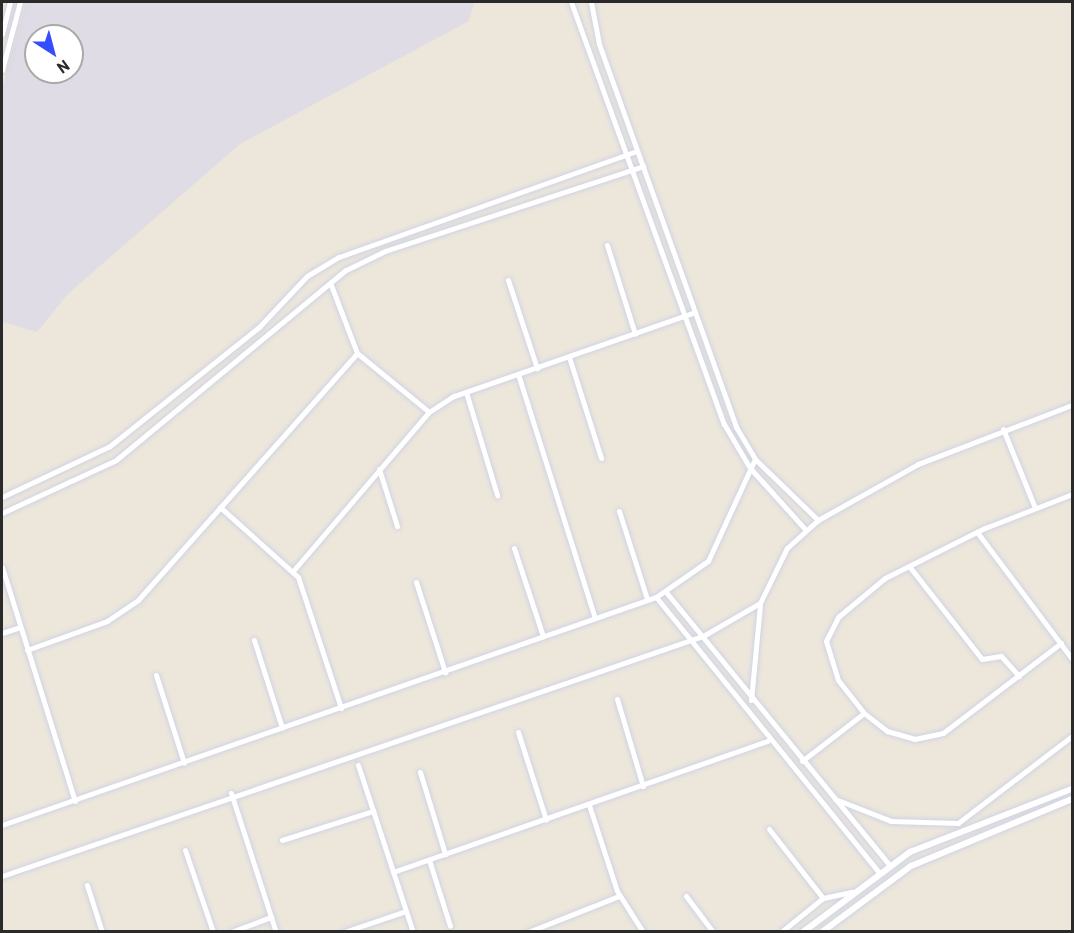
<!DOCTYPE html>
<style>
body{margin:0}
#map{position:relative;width:1074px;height:933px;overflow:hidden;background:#ede7db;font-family:Barlow,sans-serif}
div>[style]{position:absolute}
.industrial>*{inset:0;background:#dfdce5}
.roads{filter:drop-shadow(0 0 2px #d0d3e4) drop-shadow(0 0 2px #d0d3e4)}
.minor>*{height:5px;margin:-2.5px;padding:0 2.5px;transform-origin:2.5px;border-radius:2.5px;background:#fff}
.tertiary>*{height:6px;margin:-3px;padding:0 3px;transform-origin:3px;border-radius:3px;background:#fff}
span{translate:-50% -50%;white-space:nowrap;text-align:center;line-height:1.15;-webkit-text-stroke:6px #fff;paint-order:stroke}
.frame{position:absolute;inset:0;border:3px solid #2a2a2a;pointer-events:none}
.north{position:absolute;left:24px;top:24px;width:60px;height:60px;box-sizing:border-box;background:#fff;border:2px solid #aaa;border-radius:50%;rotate:144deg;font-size:16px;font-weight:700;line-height:24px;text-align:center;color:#2a2a2a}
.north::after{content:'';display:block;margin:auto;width:21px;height:27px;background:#364dff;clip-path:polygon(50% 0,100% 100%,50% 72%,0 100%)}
</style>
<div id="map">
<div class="industrial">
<div style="clip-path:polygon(evenodd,26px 2px,474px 2px,469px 21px,240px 144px,68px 294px,37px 332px,2px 322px,2px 89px,26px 2px,36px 36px,72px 36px,72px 72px,36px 72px,36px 36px)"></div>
</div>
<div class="roads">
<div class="minor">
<div style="left:571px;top:2px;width:449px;rotate:70.1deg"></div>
<div style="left:724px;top:424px;width:51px;rotate:59.4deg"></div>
<div style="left:750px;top:468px;width:82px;rotate:48deg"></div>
<div style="left:591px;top:2px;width:43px;rotate:79.2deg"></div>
<div style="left:599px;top:44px;width:407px;rotate:70.3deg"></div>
<div style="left:736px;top:427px;width:37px;rotate:59deg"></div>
<div style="left:755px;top:459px;width:88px;rotate:44.1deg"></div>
<div style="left:2px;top:34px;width:33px;rotate:-76deg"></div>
<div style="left:2px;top:70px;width:70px;rotate:-75.2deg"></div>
<div style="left:607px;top:245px;width:93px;rotate:72.5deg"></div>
<div style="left:508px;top:280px;width:93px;rotate:71.8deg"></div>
<div style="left:331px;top:285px;width:73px;rotate:69.1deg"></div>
<div style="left:357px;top:353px;width:93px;rotate:39.3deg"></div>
<div style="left:569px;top:357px;width:106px;rotate:72.4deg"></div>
<div style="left:518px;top:374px;width:256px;rotate:72.5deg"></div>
<div style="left:466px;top:392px;width:108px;rotate:73.2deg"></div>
<div style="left:1003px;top:429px;width:85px;rotate:67.9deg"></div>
<div style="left:379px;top:469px;width:60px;rotate:72.5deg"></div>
<div style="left:2px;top:497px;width:119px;rotate:-25.3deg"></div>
<div style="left:110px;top:446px;width:191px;rotate:-38.6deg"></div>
<div style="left:259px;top:327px;width:70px;rotate:-46.7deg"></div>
<div style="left:307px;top:276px;width:37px;rotate:-31deg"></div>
<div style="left:339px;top:257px;width:316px;rotate:-19.6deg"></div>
<div style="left:220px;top:507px;width:105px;rotate:41.9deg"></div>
<div style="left:298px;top:577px;width:138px;rotate:71.8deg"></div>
<div style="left:619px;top:511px;width:92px;rotate:72.3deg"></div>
<div style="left:2px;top:513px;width:126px;rotate:-24.9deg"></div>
<div style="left:116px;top:460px;width:298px;rotate:-39.6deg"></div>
<div style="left:346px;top:270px;width:43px;rotate:-26deg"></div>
<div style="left:385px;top:251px;width:272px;rotate:-18.2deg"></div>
<div style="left:977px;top:532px;width:159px;rotate:53.2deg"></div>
<div style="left:514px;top:548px;width:93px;rotate:71.8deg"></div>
<div style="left:909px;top:566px;width:118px;rotate:51.9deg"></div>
<div style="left:982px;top:659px;width:19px;rotate:-9deg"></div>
<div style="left:1001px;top:656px;width:27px;rotate:48deg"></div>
<div style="left:2px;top:567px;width:245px;rotate:72.7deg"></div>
<div style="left:293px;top:571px;width:209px;rotate:-49.5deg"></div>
<div style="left:429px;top:412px;width:30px;rotate:-33deg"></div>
<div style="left:454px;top:396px;width:255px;rotate:-19.2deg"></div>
<div style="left:416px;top:582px;width:95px;rotate:72.1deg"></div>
<div style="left:666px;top:592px;width:352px;rotate:50.7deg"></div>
<div style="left:656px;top:597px;width:354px;rotate:51deg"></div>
<div style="left:2px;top:633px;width:19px;rotate:-18deg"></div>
<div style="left:254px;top:640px;width:92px;rotate:72.3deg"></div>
<div style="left:1061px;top:643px;width:148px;rotate:142.7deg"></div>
<div style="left:943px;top:733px;width:29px;rotate:168deg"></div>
<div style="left:915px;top:739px;width:29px;rotate:-164deg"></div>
<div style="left:887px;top:731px;width:29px;rotate:-142deg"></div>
<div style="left:864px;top:713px;width:42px;rotate:-128.2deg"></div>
<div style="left:838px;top:680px;width:41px;rotate:-107.1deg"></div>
<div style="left:826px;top:641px;width:27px;rotate:-63deg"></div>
<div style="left:838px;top:617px;width:61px;rotate:-39.7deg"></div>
<div style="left:885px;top:578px;width:112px;rotate:-26.6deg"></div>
<div style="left:985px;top:528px;width:93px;rotate:-21.3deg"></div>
<div style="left:27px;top:650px;width:85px;rotate:-19.9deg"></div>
<div style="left:107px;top:621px;width:37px;rotate:-34deg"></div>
<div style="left:138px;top:600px;width:330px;rotate:-48.4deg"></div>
<div style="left:156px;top:675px;width:92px;rotate:72.3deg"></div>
<div style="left:617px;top:699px;width:91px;rotate:73.4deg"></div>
<div style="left:751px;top:700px;width:96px;rotate:-84.6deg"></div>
<div style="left:518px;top:732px;width:92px;rotate:72.3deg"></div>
<div style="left:802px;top:761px;width:78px;rotate:-37.7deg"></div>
<div style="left:358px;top:765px;width:176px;rotate:71.8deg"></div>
<div style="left:420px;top:772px;width:86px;rotate:73deg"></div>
<div style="left:231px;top:793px;width:146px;rotate:72.1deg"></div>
<div style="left:835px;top:799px;width:60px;rotate:21.4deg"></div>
<div style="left:891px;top:821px;width:67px;rotate:1.7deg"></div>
<div style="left:958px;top:823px;width:143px;rotate:-37.3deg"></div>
<div style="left:589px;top:805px;width:90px;rotate:72deg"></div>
<div style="left:617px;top:891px;width:49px;rotate:57.6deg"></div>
<div style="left:2px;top:825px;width:693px;rotate:-19.22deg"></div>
<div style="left:656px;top:597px;width:63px;rotate:-34.7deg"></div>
<div style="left:708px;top:561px;width:112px;rotate:-65.3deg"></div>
<div style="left:769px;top:829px;width:88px;rotate:52deg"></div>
<div style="left:282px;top:840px;width:96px;rotate:-17.7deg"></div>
<div style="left:185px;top:850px;width:87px;rotate:71.1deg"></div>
<div style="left:429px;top:860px;width:69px;rotate:72.3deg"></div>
<div style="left:393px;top:872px;width:397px;rotate:-19.3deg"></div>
<div style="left:2px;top:876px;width:741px;rotate:-18.9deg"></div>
<div style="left:703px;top:636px;width:66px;rotate:-30.1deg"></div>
<div style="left:760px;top:603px;width:61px;rotate:-63.9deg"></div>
<div style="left:787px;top:548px;width:42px;rotate:-42.1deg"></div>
<div style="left:818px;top:520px;width:115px;rotate:-29.2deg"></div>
<div style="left:918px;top:464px;width:165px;rotate:-21deg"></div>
<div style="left:87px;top:885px;width:49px;rotate:72.3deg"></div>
<div style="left:686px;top:896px;width:45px;rotate:53.1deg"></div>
<div style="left:231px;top:932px;width:43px;rotate:-20.6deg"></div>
<div style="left:344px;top:932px;width:65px;rotate:-18.7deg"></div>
<div style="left:528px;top:932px;width:98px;rotate:-21.6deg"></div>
<div style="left:781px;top:932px;width:54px;rotate:-39deg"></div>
<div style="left:823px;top:898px;width:30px;rotate:-12deg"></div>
</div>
<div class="tertiary">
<div style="left:803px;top:932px;width:134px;rotate:-36.8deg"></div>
<div style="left:910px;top:852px;width:174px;rotate:-21.3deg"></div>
<div style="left:822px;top:932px;width:111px;rotate:-36.6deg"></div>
<div style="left:911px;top:866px;width:174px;rotate:-22.6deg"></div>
</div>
</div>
<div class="frame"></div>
<div class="north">N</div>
</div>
